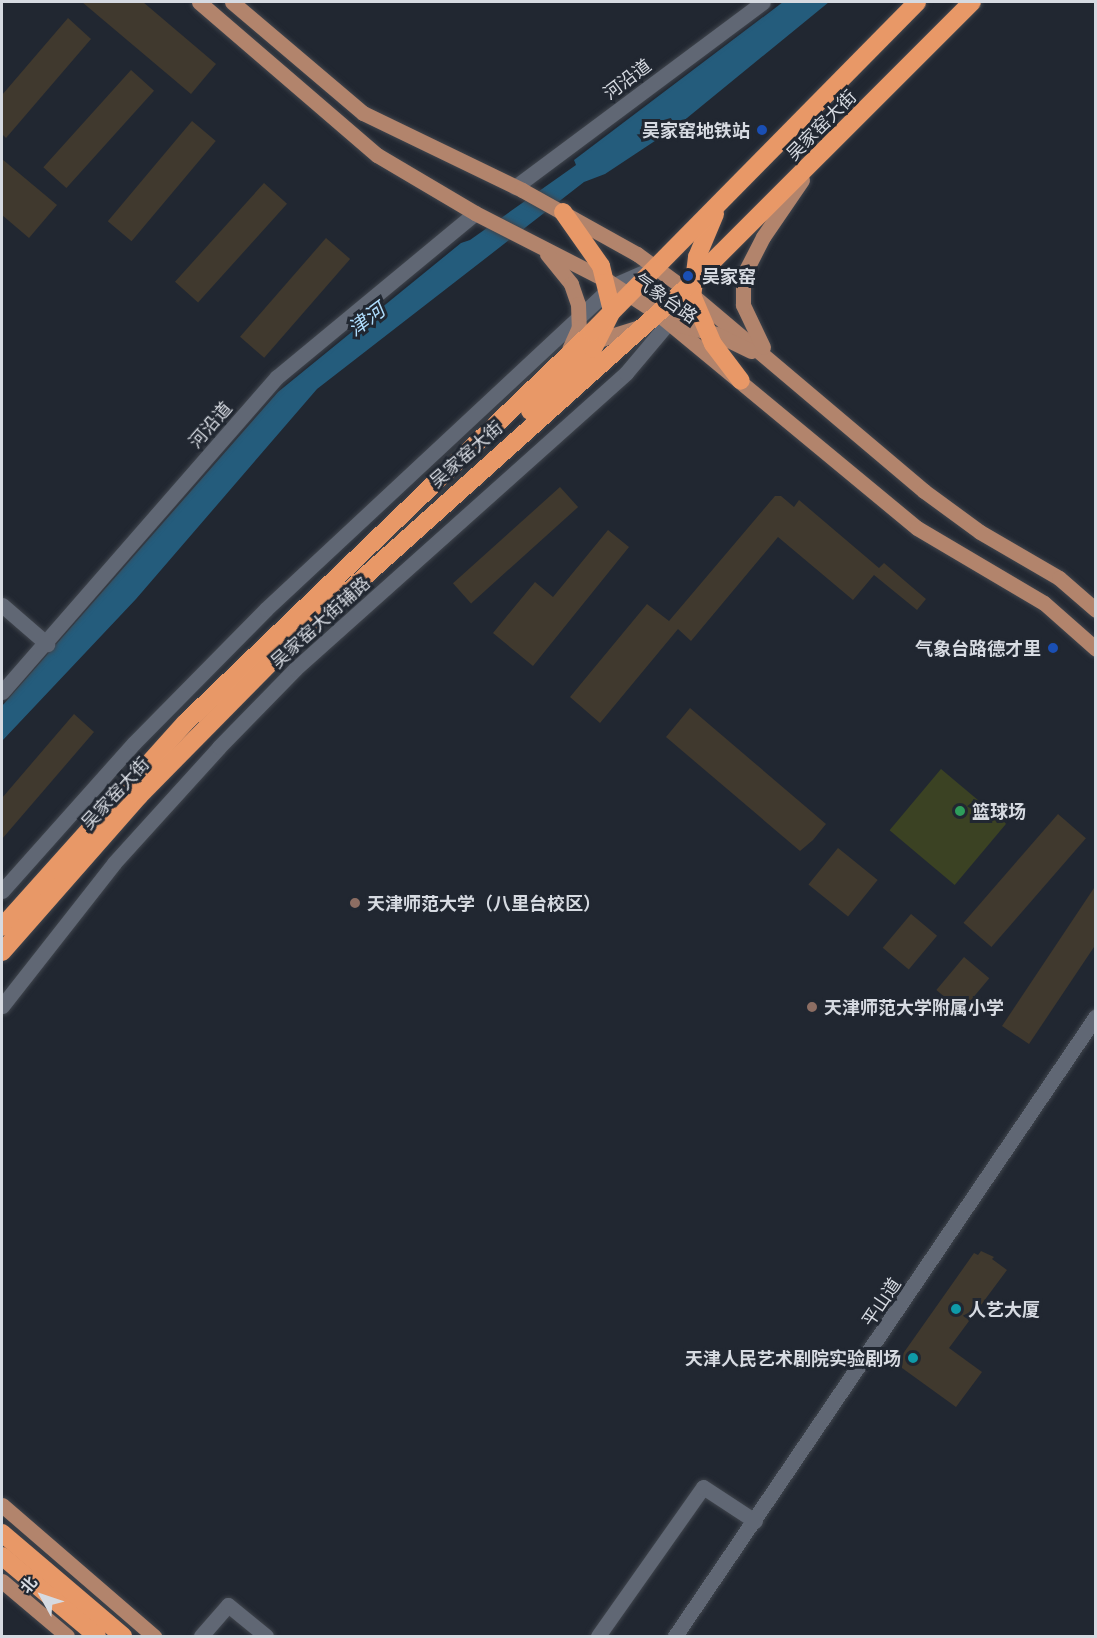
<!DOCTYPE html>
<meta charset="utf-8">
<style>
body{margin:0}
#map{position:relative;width:1097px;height:1638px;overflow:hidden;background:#212731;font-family:Barlow,"Noto Sans SC",sans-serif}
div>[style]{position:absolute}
.green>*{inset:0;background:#3b4223;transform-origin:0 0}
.water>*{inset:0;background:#245c7c}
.building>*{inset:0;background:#40392e;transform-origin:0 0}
.roads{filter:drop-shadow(0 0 2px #40454d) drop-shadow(0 0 2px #40454d)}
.street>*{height:15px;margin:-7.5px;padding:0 7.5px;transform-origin:7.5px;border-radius:7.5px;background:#606774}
.secondary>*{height:15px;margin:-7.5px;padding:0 7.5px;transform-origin:7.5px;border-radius:7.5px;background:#606774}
.primary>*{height:15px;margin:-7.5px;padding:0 7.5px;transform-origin:7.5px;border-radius:7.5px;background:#b2846c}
.highway>*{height:18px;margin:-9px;padding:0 9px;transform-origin:9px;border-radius:9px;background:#e89867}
.dots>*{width:16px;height:16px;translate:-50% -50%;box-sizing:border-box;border:3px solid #212731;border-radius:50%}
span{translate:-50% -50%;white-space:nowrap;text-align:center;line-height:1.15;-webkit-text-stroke:6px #212731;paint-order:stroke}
.street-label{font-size:18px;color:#d6dae1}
.poi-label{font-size:18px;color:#d6dae1;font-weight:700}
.right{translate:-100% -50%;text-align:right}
.left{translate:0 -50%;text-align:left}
.water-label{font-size:20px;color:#afddfd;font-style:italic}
.frame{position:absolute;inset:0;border:3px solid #d6dae1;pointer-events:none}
.north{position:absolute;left:12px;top:1566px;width:60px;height:60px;-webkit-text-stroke:4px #212731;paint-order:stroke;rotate:310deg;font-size:16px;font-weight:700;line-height:24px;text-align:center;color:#d6dae1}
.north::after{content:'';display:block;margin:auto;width:21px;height:27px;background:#d6dae1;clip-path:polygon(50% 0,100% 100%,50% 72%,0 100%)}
</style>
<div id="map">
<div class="green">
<div style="left:941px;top:769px;width:85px;height:80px;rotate:40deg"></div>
</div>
<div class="water">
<div style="clip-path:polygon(783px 2px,829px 2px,676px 127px,605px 174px,584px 182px,317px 389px,136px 599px,2px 741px,2px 706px,278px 392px,461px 243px,470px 240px,576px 165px,574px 160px)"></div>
</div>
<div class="building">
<div style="clip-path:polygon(82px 2px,143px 2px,216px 64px,191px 94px)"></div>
<div style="clip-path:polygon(68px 18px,91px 39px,6px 138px,2px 134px,2px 95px)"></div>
<div style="left:131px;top:70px;width:31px;height:131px;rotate:42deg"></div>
<div style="left:192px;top:121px;width:31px;height:131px;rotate:40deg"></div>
<div style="clip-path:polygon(2px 159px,57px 205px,29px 238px,2px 215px)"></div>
<div style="left:264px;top:183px;width:31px;height:133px;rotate:42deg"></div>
<div style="left:326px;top:238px;width:32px;height:131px;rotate:41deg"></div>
<div style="left:560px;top:487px;width:27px;height:144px;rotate:48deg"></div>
<div style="clip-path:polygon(775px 496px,781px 496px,794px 507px,799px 500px,879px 568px,884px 563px,926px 599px,917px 610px,874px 575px,853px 600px,778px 537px,691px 641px,678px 629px,600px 723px,570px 697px,647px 604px,669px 621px)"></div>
<div style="clip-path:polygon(608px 530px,629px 547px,533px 666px,493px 633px,535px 582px,553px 597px)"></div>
<div style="clip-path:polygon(690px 708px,826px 824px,813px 840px,800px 851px,666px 737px)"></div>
<div style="clip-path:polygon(74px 714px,94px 732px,2px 839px,2px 798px)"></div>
<div style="left:1058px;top:814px;width:37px;height:144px;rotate:41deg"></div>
<div style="left:838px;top:848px;width:51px;height:47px;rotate:39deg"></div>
<div style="clip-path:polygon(1096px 885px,1096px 944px,1029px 1044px,1002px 1026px)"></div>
<div style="left:911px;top:914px;width:34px;height:44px;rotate:40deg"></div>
<div style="left:964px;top:957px;width:33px;height:43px;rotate:40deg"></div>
<div style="clip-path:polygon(981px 1251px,994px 1257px,992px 1259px,1007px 1270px,949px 1348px,982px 1372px,956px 1407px,902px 1368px,900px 1358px,974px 1253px,978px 1255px)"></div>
</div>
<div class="roads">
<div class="street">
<div style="left:2px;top:605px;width:60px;rotate:40.9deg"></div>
<div style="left:201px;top:1636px;width:41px;rotate:-48.9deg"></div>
<div style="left:228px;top:1605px;width:49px;rotate:39.2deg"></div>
<div style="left:598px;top:1636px;width:182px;rotate:-54.8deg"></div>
<div style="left:703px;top:1487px;width:62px;rotate:33.2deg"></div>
</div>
<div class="secondary">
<div style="left:515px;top:187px;width:309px;rotate:-36.7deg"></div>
<div style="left:2px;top:692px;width:418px;rotate:-48.9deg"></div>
<div style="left:277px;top:377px;width:257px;rotate:-39.6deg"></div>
<div style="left:2px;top:891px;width:198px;rotate:-48.3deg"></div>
<div style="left:134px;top:743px;width:188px;rotate:-45.4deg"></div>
<div style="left:266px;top:609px;width:475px;rotate:-43deg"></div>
<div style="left:614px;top:285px;width:43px;rotate:-23.6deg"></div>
<div style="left:2px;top:1006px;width:182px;rotate:-51.9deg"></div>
<div style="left:114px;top:863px;width:156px;rotate:-47.8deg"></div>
<div style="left:219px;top:747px;width:109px;rotate:-45.7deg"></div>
<div style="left:295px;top:669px;width:444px;rotate:-41.8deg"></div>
<div style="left:626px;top:373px;width:67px;rotate:-49.9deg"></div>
<div style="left:669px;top:322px;width:31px;rotate:-63deg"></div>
<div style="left:675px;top:1636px;width:749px;rotate:-55.82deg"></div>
</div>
<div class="primary">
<div style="left:199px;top:2px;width:235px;rotate:40.7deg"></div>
<div style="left:377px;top:155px;width:114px;rotate:30.6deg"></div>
<div style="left:475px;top:213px;width:149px;rotate:27.1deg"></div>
<div style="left:608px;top:281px;width:59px;rotate:33.1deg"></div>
<div style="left:657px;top:313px;width:337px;rotate:39.6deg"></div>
<div style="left:917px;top:528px;width:147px;rotate:30.6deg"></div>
<div style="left:1044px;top:603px;width:69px;rotate:41.5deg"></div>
<div style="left:232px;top:2px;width:172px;rotate:40.3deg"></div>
<div style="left:363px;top:113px;width:177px;rotate:25.8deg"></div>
<div style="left:522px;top:190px;width:132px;rotate:29.1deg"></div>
<div style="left:637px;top:254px;width:59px;rotate:36.1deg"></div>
<div style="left:685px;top:289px;width:313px;rotate:40.2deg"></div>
<div style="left:924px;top:491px;width:69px;rotate:36.2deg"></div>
<div style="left:980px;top:532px;width:91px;rotate:30.2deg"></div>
<div style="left:1059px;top:578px;width:49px;rotate:40.9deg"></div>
<div style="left:547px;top:254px;width:38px;rotate:51deg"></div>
<div style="left:571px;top:284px;width:21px;rotate:71deg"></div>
<div style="left:578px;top:304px;width:23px;rotate:88deg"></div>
<div style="left:579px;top:327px;width:24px;rotate:114deg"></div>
<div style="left:673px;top:323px;width:44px;rotate:14.3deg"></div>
<div style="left:716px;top:334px;width:39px;rotate:26deg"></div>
<div style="left:592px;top:342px;width:57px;rotate:-17.5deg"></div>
<div style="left:763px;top:347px;width:47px;rotate:-115.5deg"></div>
<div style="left:743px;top:305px;width:29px;rotate:-90deg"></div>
<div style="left:743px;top:276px;width:44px;rotate:-62.9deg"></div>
<div style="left:763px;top:237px;width:69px;rotate:-55.6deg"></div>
<div style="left:2px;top:1505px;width:201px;rotate:40.8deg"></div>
<div style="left:2px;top:1581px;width:85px;rotate:40.2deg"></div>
</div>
<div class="highway">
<div style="left:715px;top:214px;width:47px;rotate:112.7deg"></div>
<div style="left:697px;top:257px;width:38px;rotate:97deg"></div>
<div style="left:692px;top:295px;width:53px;rotate:66.8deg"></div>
<div style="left:713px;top:344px;width:46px;rotate:52.9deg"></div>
<div style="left:530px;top:411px;width:88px;rotate:-44.5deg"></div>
<div style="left:593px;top:349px;width:42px;rotate:-63.4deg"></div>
<div style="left:612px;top:311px;width:46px;rotate:-103.7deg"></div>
<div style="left:601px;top:266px;width:66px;rotate:-125.1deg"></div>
<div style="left:2px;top:927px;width:274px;rotate:-48.1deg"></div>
<div style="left:185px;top:723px;width:564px;rotate:-43.85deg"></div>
<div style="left:592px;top:332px;width:463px;rotate:-45.4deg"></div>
<div style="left:2px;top:952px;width:208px;rotate:-48.7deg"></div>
<div style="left:139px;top:796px;width:208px;rotate:-45.4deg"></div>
<div style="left:285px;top:648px;width:537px;rotate:-41.91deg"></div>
<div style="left:685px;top:289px;width:406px;rotate:-45deg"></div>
<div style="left:2px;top:1533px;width:159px;rotate:40.4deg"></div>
<div style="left:2px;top:1556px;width:124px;rotate:40.1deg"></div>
</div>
</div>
<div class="dots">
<div style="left:762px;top:130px;background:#1a4fb4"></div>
<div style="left:688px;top:276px;background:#1a4fb4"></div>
<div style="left:1053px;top:648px;background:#1a4fb4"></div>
<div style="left:960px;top:811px;background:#2e9e5b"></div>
<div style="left:355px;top:903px;background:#8d6e63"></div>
<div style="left:812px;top:1007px;background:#8d6e63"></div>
<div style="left:956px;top:1309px;background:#0f9aa8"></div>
<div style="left:913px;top:1358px;background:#0f9aa8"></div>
</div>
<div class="street-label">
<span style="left:627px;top:79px;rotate:-37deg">河沿道</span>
<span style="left:821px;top:125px;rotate:-45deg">吴家窑大街</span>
<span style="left:666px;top:298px;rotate:35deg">气象台路</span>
<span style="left:210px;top:425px;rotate:-49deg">河沿道</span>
<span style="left:466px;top:454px;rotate:-41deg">吴家窑大街</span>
<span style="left:320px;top:622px;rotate:-42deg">吴家窑大街辅路</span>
<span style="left:115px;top:793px;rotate:-47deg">吴家窑大街</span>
<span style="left:881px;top:1302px;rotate:-56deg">平山道</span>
</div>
<div class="poi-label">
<span class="right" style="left:750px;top:130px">吴家窑地铁站</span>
<span class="left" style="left:702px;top:276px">吴家窑</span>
<span class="right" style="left:1041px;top:648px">气象台路德才里</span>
<span class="left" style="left:972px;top:811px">篮球场</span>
<span class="left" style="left:367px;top:903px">天津师范大学（八里台校区）</span>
<span class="left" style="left:824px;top:1007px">天津师范大学附属小学</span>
<span class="left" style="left:968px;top:1309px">人艺大厦</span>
<span class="right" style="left:901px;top:1358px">天津人民艺术剧院实验剧场</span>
</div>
<div class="water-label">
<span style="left:366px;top:319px;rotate:-37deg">津河</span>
</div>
<div class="frame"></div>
<div class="north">北</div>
</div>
